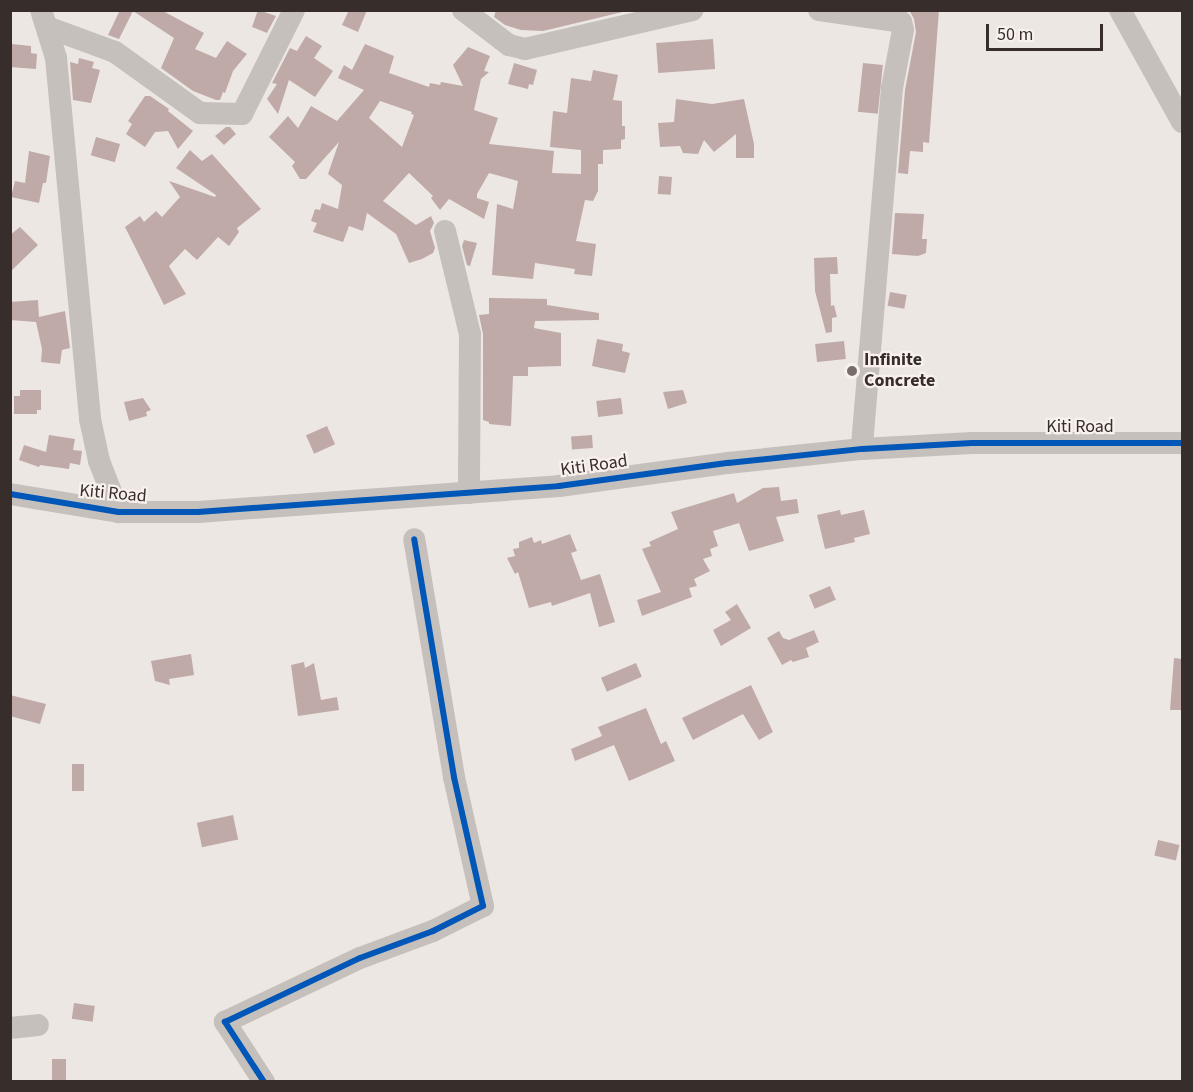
<!DOCTYPE html>
<style>
body{margin:0}
#map{position:relative;width:1193px;height:1092px;overflow:hidden;background:#ede7e4;font-family:"Source Sans 3",sans-serif}
div>[style]{position:absolute}
.building>*{inset:0;background:#bfaaa8;transform-origin:0 0}
.minor>*{height:22px;margin:-11px;padding:0 11px;transform-origin:11px;border-radius:11px;background:#c6c0bd}
.cycleway>*{height:6px;margin:-3px;padding:0 3px;transform-origin:3px;border-radius:3px;background:#0057b8}
.dots>*{width:16px;height:16px;translate:-50% -50%;box-sizing:border-box;border:3px solid #f8f1ec;border-radius:50%}
span{translate:-50% -50%;white-space:nowrap;text-align:center;line-height:1.15;-webkit-text-stroke:4.5px #f8f1ec;paint-order:stroke}
.poi-label{font-size:18px;color:#372d2b;font-weight:700}
.left{translate:0 -50%;text-align:left}
.street-label{font-size:18px;color:#372d2b}
.frame{position:absolute;inset:0;border:12px solid #372d2b;pointer-events:none}
.scale{position:absolute;left:986px;top:24px;width:117px;height:27px;box-sizing:border-box;border:3px solid #372d2b;border-top:0;padding-left:8px;font-size:18px;line-height:21px;white-space:nowrap;color:#372d2b;-webkit-text-stroke:4px #f8f1ec;paint-order:stroke}
</style>
<div id="map">
<div class="building">
<div style="clip-path:polygon(120px 10px,161px 10px,204px 33px,195px 49px,216px 58px,227px 41px,247px 54px,233px 71px,225px 93px,223px 92px,220px 100px,216px 100px,193px 91px,161px 68px,174px 38px,133px 11px,119px 39px,108px 35px)"></div>
<div style="clip-path:polygon(258px 10px,276px 16px,267px 33px,252px 27px)"></div>
<div style="clip-path:polygon(349px 10px,367px 10px,358px 32px,342px 25px)"></div>
<div style="clip-path:polygon(496px 10px,631px 10px,543px 31px,521px 30px,505px 25px,494px 17px)"></div>
<div style="clip-path:polygon(909px 10px,939px 10px,929px 143px,923px 142px,923px 152px,910px 151px,908px 174px,898px 173px,905px 90px,916px 32px,914px 19px)"></div>
<div style="clip-path:polygon(306px 36px,322px 46px,314px 58px,333px 71px,315px 97px,289px 80px,278px 114px,267px 99px,277px 84px,272px 83px,290px 48px,297px 51px)"></div>
<div style="left:713px;top:39px;width:30px;height:57px;rotate:86deg"></div>
<div style="clip-path:polygon(12px 44px,31px 46px,31px 53px,37px 54px,36px 69px,10px 67px)"></div>
<div style="clip-path:polygon(evenodd,365px 44px,394px 56px,389px 73px,429px 87px,430px 83px,440px 85px,441px 82px,463px 86px,453px 65px,468px 47px,490px 56px,484px 71px,489px 72px,481px 79px,474px 110px,498px 118px,489px 144px,554px 151px,552px 173px,581px 174px,581px 150px,550px 147px,553px 111px,567px 113px,571px 78px,591px 81px,593px 70px,618px 75px,613px 100px,622px 101px,622px 126px,625px 126px,625px 139px,621px 140px,621px 149px,603px 150px,603px 164px,598px 164px,598px 191px,593px 201px,585px 200px,576px 241px,596px 244px,592px 276px,574px 274px,575px 269px,535px 263px,533px 279px,492px 275px,497px 204px,513px 209px,518px 181px,489px 173px,477px 194px,477px 198px,489px 202px,484px 219px,449px 199px,440px 210px,431px 198px,433px 196px,409px 173px,383px 201px,416px 225px,431px 216px,434px 223px,430px 231px,435px 248px,433px 253px,422px 259px,409px 263px,396px 234px,367px 213px,363px 231px,349px 226px,343px 242px,313px 232px,317px 223px,311px 221px,315px 209px,320px 210px,322px 203px,338px 209px,342px 185px,328px 174px,339px 142px,306px 179px,300px 179px,292px 166px,295px 162px,269px 137px,288px 116px,298px 128px,311px 106px,337px 121px,364px 90px,338px 78px,344px 65px,352px 70px,365px 44px,380px 101px,412px 112px,411px 114px,414px 115px,402px 147px,369px 118px,380px 101px)"></div>
<div style="clip-path:polygon(79px 58px,94px 62px,92px 68px,100px 70px,91px 103px,73px 100px,70px 62px,78px 64px)"></div>
<div style="clip-path:polygon(514px 63px,537px 70px,533px 85px,529px 84px,528px 89px,508px 84px)"></div>
<div style="left:863px;top:63px;width:20px;height:49px;rotate:6deg"></div>
<div style="clip-path:polygon(145px 96px,150px 96px,169px 109px,168px 111px,193px 131px,178px 149px,168px 131px,155px 132px,145px 147px,126px 134px,132px 124px,128px 121px)"></div>
<div style="clip-path:polygon(676px 99px,712px 104px,744px 99px,754px 144px,754px 158px,736px 158px,736px 134px,714px 152px,704px 140px,698px 154px,683px 153px,680px 146px,660px 147px,658px 123px,674px 122px)"></div>
<div style="clip-path:polygon(226px 127px,230px 127px,236px 134px,224px 145px,215px 136px)"></div>
<div style="left:96px;top:137px;width:25px;height:19px;rotate:16deg"></div>
<div style="clip-path:polygon(190px 150px,202px 161px,212px 154px,261px 209px,237px 228px,239px 232px,229px 246px,218px 237px,197px 260px,185px 249px,169px 266px,186px 294px,164px 305px,125px 227px,140px 216px,144px 222px,156px 211px,162px 217px,180px 197px,169px 181px,215px 197px,216px 195px,176px 168px)"></div>
<div style="clip-path:polygon(29px 151px,50px 156px,46px 183px,43px 183px,39px 203px,11px 197px,15px 181px,25px 183px)"></div>
<div style="left:659px;top:176px;width:13px;height:18px;rotate:4deg"></div>
<div style="clip-path:polygon(895px 213px,924px 214px,922px 239px,927px 239px,926px 253px,918px 256px,892px 254px)"></div>
<div style="clip-path:polygon(20px 227px,38px 245px,10px 272px,10px 235px)"></div>
<div style="clip-path:polygon(464px 240px,477px 243px,470px 266px,467px 265px,462px 246px)"></div>
<div style="clip-path:polygon(837px 257px,838px 274px,830px 274px,831px 306px,834px 305px,837px 317px,832px 318px,832px 332px,826px 333px,815px 291px,814px 258px)"></div>
<div style="left:890px;top:292px;width:17px;height:14px;rotate:10deg"></div>
<div style="clip-path:polygon(489px 298px,547px 299px,547px 305px,599px 313px,599px 320px,535px 321px,534px 328px,561px 333px,561px 366px,528px 367px,528px 376px,513px 376px,511px 426px,489px 424px,489px 422px,483px 420px,483px 334px,479px 315px,489px 314px)"></div>
<div style="clip-path:polygon(38px 300px,39px 317px,65px 311px,70px 348px,62px 350px,60px 364px,41px 362px,42px 349px,36px 322px,10px 320px,10px 302px)"></div>
<div style="clip-path:polygon(597px 339px,623px 344px,622px 351px,630px 353px,625px 373px,592px 366px)"></div>
<div style="left:844px;top:341px;width:18px;height:29px;rotate:84deg"></div>
<div style="clip-path:polygon(20px 390px,41px 390px,41px 410px,37px 410px,37px 414px,14px 414px,14px 396px,20px 396px)"></div>
<div style="clip-path:polygon(683px 390px,687px 403px,668px 409px,663px 392px)"></div>
<div style="clip-path:polygon(143px 398px,151px 410px,146px 412px,147px 416px,129px 421px,124px 402px)"></div>
<div style="left:621px;top:398px;width:16px;height:25px;rotate:83deg"></div>
<div style="left:327px;top:426px;width:20px;height:23px;rotate:66deg"></div>
<div style="clip-path:polygon(49px 435px,75px 439px,73px 450px,82px 451px,80px 465px,70px 463px,69px 469px,40px 465px,39px 467px,19px 460px,24px 445px,46px 452px)"></div>
<div style="left:592px;top:435px;width:13px;height:21px;rotate:86deg"></div>
<div style="clip-path:polygon(779px 487px,781px 501px,797px 499px,799px 513px,776px 517px,784px 541px,749px 551px,739px 523px,713px 531px,718px 546px,710px 549px,712px 556px,703px 559px,710px 571px,694px 579px,697px 586px,689px 588px,692px 597px,642px 616px,637px 600px,661px 592px,642px 549px,651px 546px,649px 542px,678px 529px,671px 512px,734px 493px,737px 503px,763px 488px)"></div>
<div style="clip-path:polygon(840px 510px,841px 515px,864px 510px,870px 534px,854px 538px,855px 542px,825px 549px,817px 515px)"></div>
<div style="clip-path:polygon(570px 534px,577px 551px,571px 553px,581px 580px,600px 574px,615px 622px,599px 627px,590px 593px,552px 606px,551px 602px,529px 608px,518px 572px,515px 574px,507px 558px,515px 556px,513px 549px,519px 548px,519px 542px,532px 537px,534px 543px,541px 540px,542px 544px)"></div>
<div style="left:830px;top:586px;width:15px;height:23px;rotate:67deg"></div>
<div style="clip-path:polygon(737px 604px,751px 628px,721px 646px,713px 630px,731px 620px,725px 612px)"></div>
<div style="clip-path:polygon(814px 630px,819px 642px,806px 648px,809px 657px,793px 662px,791px 660px,782px 665px,767px 638px,779px 631px,783px 638px,789px 640px)"></div>
<div style="clip-path:polygon(191px 654px,194px 675px,169px 679px,170px 685px,155px 681px,151px 661px)"></div>
<div style="clip-path:polygon(1174px 658px,1182px 659px,1182px 710px,1170px 710px)"></div>
<div style="clip-path:polygon(304px 662px,305px 668px,314px 663px,321px 700px,337px 697px,339px 710px,298px 716px,291px 665px)"></div>
<div style="left:636px;top:663px;width:15px;height:38px;rotate:67deg"></div>
<div style="clip-path:polygon(751px 685px,773px 732px,759px 740px,743px 714px,693px 740px,682px 718px)"></div>
<div style="clip-path:polygon(10px 695px,46px 704px,40px 724px,10px 716px)"></div>
<div style="clip-path:polygon(646px 708px,661px 744px,666px 741px,675px 761px,629px 781px,614px 745px,575px 761px,571px 749px,602px 736px,598px 727px)"></div>
<div style="left:72px;top:764px;width:12px;height:27px"></div>
<div style="left:233px;top:815px;width:25px;height:37px;rotate:78deg"></div>
<div style="left:1158px;top:840px;width:22px;height:16px;rotate:13deg"></div>
<div style="left:74px;top:1003px;width:21px;height:16px;rotate:8deg"></div>
<div style="left:52px;top:1059px;width:14px;height:23px"></div>
</div>
<div class="minor">
<div style="left:41px;top:10px;width:50px;rotate:72.6deg"></div>
<div style="left:56px;top:58px;width:363px;rotate:84.6deg"></div>
<div style="left:90px;top:419px;width:43px;rotate:77.9deg"></div>
<div style="left:99px;top:461px;width:55px;rotate:68.6deg"></div>
<div style="left:463px;top:10px;width:58px;rotate:37.3deg"></div>
<div style="left:509px;top:45px;width:16px;rotate:14deg"></div>
<div style="left:525px;top:49px;width:172px;rotate:-13.1deg"></div>
<div style="left:819px;top:10px;width:83px;rotate:8.3deg"></div>
<div style="left:901px;top:22px;width:8px;rotate:76deg"></div>
<div style="left:903px;top:30px;width:59px;rotate:100.7deg"></div>
<div style="left:892px;top:88px;width:362px;rotate:94.8deg"></div>
<div style="left:1120px;top:10px;width:128px;rotate:61deg"></div>
<div style="left:47px;top:27px;width:72px;rotate:20.2deg"></div>
<div style="left:115px;top:52px;width:105px;rotate:35.7deg"></div>
<div style="left:200px;top:113px;width:42px;rotate:1.4deg"></div>
<div style="left:242px;top:114px;width:116px;rotate:-63.4deg"></div>
<div style="left:445px;top:231px;width:106px;rotate:76.4deg"></div>
<div style="left:470px;top:334px;width:159px;rotate:90.4deg"></div>
<div style="left:10px;top:494px;width:110px;rotate:9.4deg"></div>
<div style="left:119px;top:512px;width:79px"></div>
<div style="left:198px;top:512px;width:362px;rotate:-4.1deg"></div>
<div style="left:559px;top:486px;width:171px;rotate:-7.8deg"></div>
<div style="left:728px;top:463px;width:135px;rotate:-6deg"></div>
<div style="left:862px;top:449px;width:110px;rotate:-3.1deg"></div>
<div style="left:972px;top:443px;width:210px"></div>
<div style="left:10px;top:1028px;width:28px;rotate:-6deg"></div>
<div style="left:264px;top:1082px;width:72px;rotate:-123deg"></div>
<div style="left:225px;top:1022px;width:149px;rotate:-25.4deg"></div>
<div style="left:360px;top:958px;width:78px;rotate:-20.3deg"></div>
<div style="left:433px;top:931px;width:56px;rotate:-26.6deg"></div>
<div style="left:483px;top:906px;width:132px;rotate:-102.7deg"></div>
<div style="left:454px;top:777px;width:241px;rotate:-99.5deg"></div>
</div>
<div class="cycleway">
<div style="left:10px;top:494px;width:110px;rotate:9.4deg"></div>
<div style="left:119px;top:512px;width:79px"></div>
<div style="left:198px;top:512px;width:362px;rotate:-4.1deg"></div>
<div style="left:559px;top:486px;width:171px;rotate:-7.8deg"></div>
<div style="left:728px;top:463px;width:135px;rotate:-6deg"></div>
<div style="left:862px;top:449px;width:110px;rotate:-3.1deg"></div>
<div style="left:972px;top:443px;width:210px"></div>
<div style="left:264px;top:1082px;width:72px;rotate:-123deg"></div>
<div style="left:225px;top:1022px;width:149px;rotate:-25.4deg"></div>
<div style="left:360px;top:958px;width:78px;rotate:-20.3deg"></div>
<div style="left:433px;top:931px;width:56px;rotate:-26.6deg"></div>
<div style="left:483px;top:906px;width:132px;rotate:-102.7deg"></div>
<div style="left:454px;top:777px;width:241px;rotate:-99.5deg"></div>
</div>
<div class="dots">
<div style="left:852px;top:371px;background:#776e6c"></div>
</div>
<div class="poi-label">
<span class="left" style="left:864px;top:371px">Infinite<br>Concrete</span>
</div>
<div class="street-label">
<span style="left:1080px;top:427px">Kiti Road</span>
<span style="left:594px;top:466px;rotate:-8deg">Kiti Road</span>
<span style="left:113px;top:494px;rotate:5deg">Kiti Road</span>
</div>
<div class="frame"></div>
<div class="scale">50 m</div>
</div>
